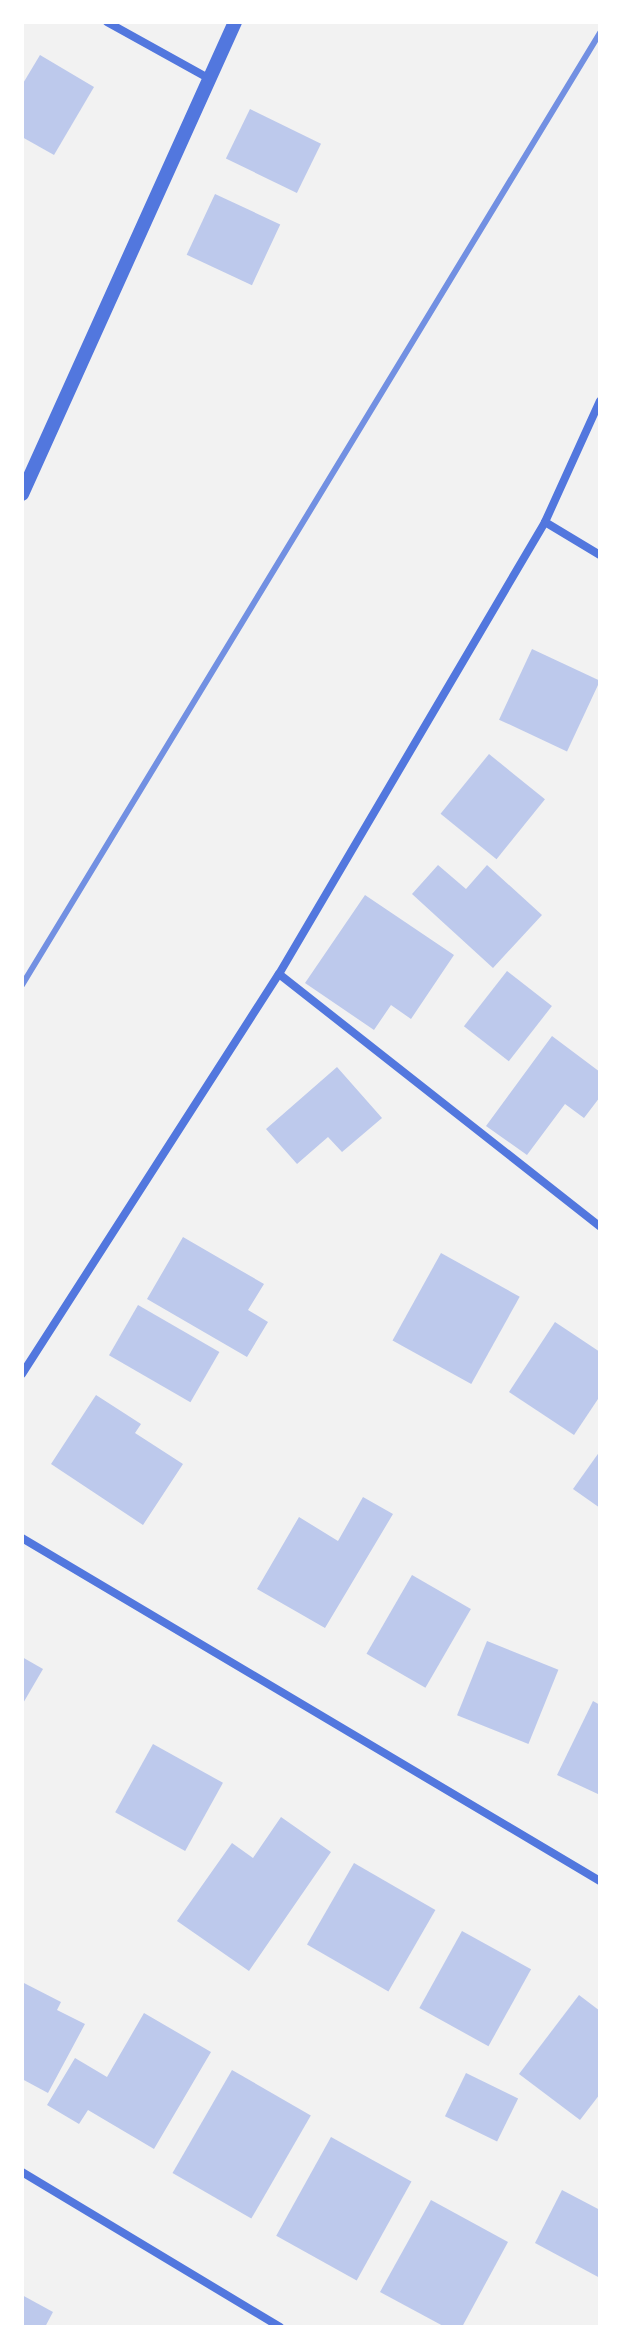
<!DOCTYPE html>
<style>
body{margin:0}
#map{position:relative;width:622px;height:2349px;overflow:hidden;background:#f2f2f2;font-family:"Space Grotesk",sans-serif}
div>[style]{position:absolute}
.building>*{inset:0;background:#bdc9ec;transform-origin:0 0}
.minor>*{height:8px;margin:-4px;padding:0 4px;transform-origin:4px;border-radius:4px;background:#5277de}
.tertiary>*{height:14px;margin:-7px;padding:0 7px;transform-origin:7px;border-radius:7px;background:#5277de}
.rail>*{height:6px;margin:-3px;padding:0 3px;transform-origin:3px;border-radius:3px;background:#7290e2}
span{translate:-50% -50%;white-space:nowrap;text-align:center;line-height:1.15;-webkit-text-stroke:7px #fff;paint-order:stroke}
.frame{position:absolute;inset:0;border:24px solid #fff;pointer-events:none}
</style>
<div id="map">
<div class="building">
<div style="clip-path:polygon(40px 55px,94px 87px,54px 155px,22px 137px,22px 85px)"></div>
<div style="left:250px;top:109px;width:79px;height:55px;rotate:26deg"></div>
<div style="left:215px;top:194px;width:72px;height:67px;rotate:25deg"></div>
<div style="left:532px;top:649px;width:75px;height:78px;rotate:25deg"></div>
<div style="left:489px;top:754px;width:72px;height:77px;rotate:39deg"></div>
<div style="clip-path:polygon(438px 865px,466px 889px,487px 865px,542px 915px,493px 968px,412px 894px)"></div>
<div style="clip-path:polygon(365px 895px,454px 955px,411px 1019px,391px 1005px,374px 1030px,305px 983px)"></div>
<div style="left:507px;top:971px;width:57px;height:70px;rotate:38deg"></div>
<div style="clip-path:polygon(552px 1036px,600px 1072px,600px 1097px,584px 1118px,565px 1104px,527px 1155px,486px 1126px)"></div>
<div style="clip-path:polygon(337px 1067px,382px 1118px,342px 1152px,328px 1137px,297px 1164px,266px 1129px)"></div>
<div style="clip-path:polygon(183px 1237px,264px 1284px,248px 1310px,268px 1322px,247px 1357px,147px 1299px)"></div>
<div style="left:441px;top:1253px;width:90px;height:100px;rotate:29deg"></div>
<div style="left:138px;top:1305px;width:94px;height:58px;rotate:30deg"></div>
<div style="clip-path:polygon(555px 1322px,600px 1352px,600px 1396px,574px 1435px,509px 1392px)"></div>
<div style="clip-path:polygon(96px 1395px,141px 1424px,135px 1433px,183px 1464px,143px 1525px,51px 1464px)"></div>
<div style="clip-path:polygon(600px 1451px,600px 1508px,573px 1489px)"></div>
<div style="clip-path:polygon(363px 1497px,393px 1514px,325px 1628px,257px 1589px,299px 1517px,338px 1541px)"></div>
<div style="left:412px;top:1575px;width:68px;height:91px;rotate:30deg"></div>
<div style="left:487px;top:1641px;width:77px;height:80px;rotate:22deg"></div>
<div style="clip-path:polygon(22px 1657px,43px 1669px,22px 1705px)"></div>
<div style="clip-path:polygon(593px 1701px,600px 1705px,600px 1795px,557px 1775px)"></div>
<div style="left:153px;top:1744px;width:80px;height:78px;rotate:29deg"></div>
<div style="clip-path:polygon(281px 1817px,331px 1852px,249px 1971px,177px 1921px,232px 1843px,253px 1858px)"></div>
<div style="left:354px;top:1863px;width:94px;height:94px;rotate:30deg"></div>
<div style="left:462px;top:1931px;width:79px;height:88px;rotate:29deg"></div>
<div style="clip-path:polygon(22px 1982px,61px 2002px,57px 2010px,85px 2024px,48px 2093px,22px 2079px)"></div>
<div style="clip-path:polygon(579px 1995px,600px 2011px,600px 2094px,580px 2120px,519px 2074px)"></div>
<div style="clip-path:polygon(144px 2013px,211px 2052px,154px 2149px,88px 2110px,79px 2124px,47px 2105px,75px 2058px,107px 2077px)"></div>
<div style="left:232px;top:2070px;width:91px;height:119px;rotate:30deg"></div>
<div style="left:466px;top:2073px;width:58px;height:48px;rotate:26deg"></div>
<div style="left:331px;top:2137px;width:92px;height:113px;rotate:29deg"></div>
<div style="clip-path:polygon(562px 2190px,600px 2210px,600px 2278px,535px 2243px)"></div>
<div style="clip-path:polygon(431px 2200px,508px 2242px,462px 2327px,445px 2327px,380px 2292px)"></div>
<div style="clip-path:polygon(22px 2295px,53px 2312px,45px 2327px,22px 2327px)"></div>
</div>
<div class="minor">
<div style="left:107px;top:22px;width:115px;rotate:29deg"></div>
<div style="left:545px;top:522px;width:64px;rotate:31deg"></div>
<div style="left:279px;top:974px;width:409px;rotate:38.2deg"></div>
<div style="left:22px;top:1374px;width:475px;rotate:-57.3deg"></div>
<div style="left:279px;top:974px;width:524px;rotate:-59.52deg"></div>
<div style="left:545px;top:522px;width:133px;rotate:-65.6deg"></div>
<div style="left:22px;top:1538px;width:672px;rotate:30.69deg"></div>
<div style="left:22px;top:2172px;width:301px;rotate:31deg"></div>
</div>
<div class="tertiary">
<div style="left:22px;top:494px;width:518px;rotate:-65.71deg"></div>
</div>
<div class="rail">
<div style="left:22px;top:985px;width:1114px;rotate:-58.74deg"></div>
</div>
<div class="frame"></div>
</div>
